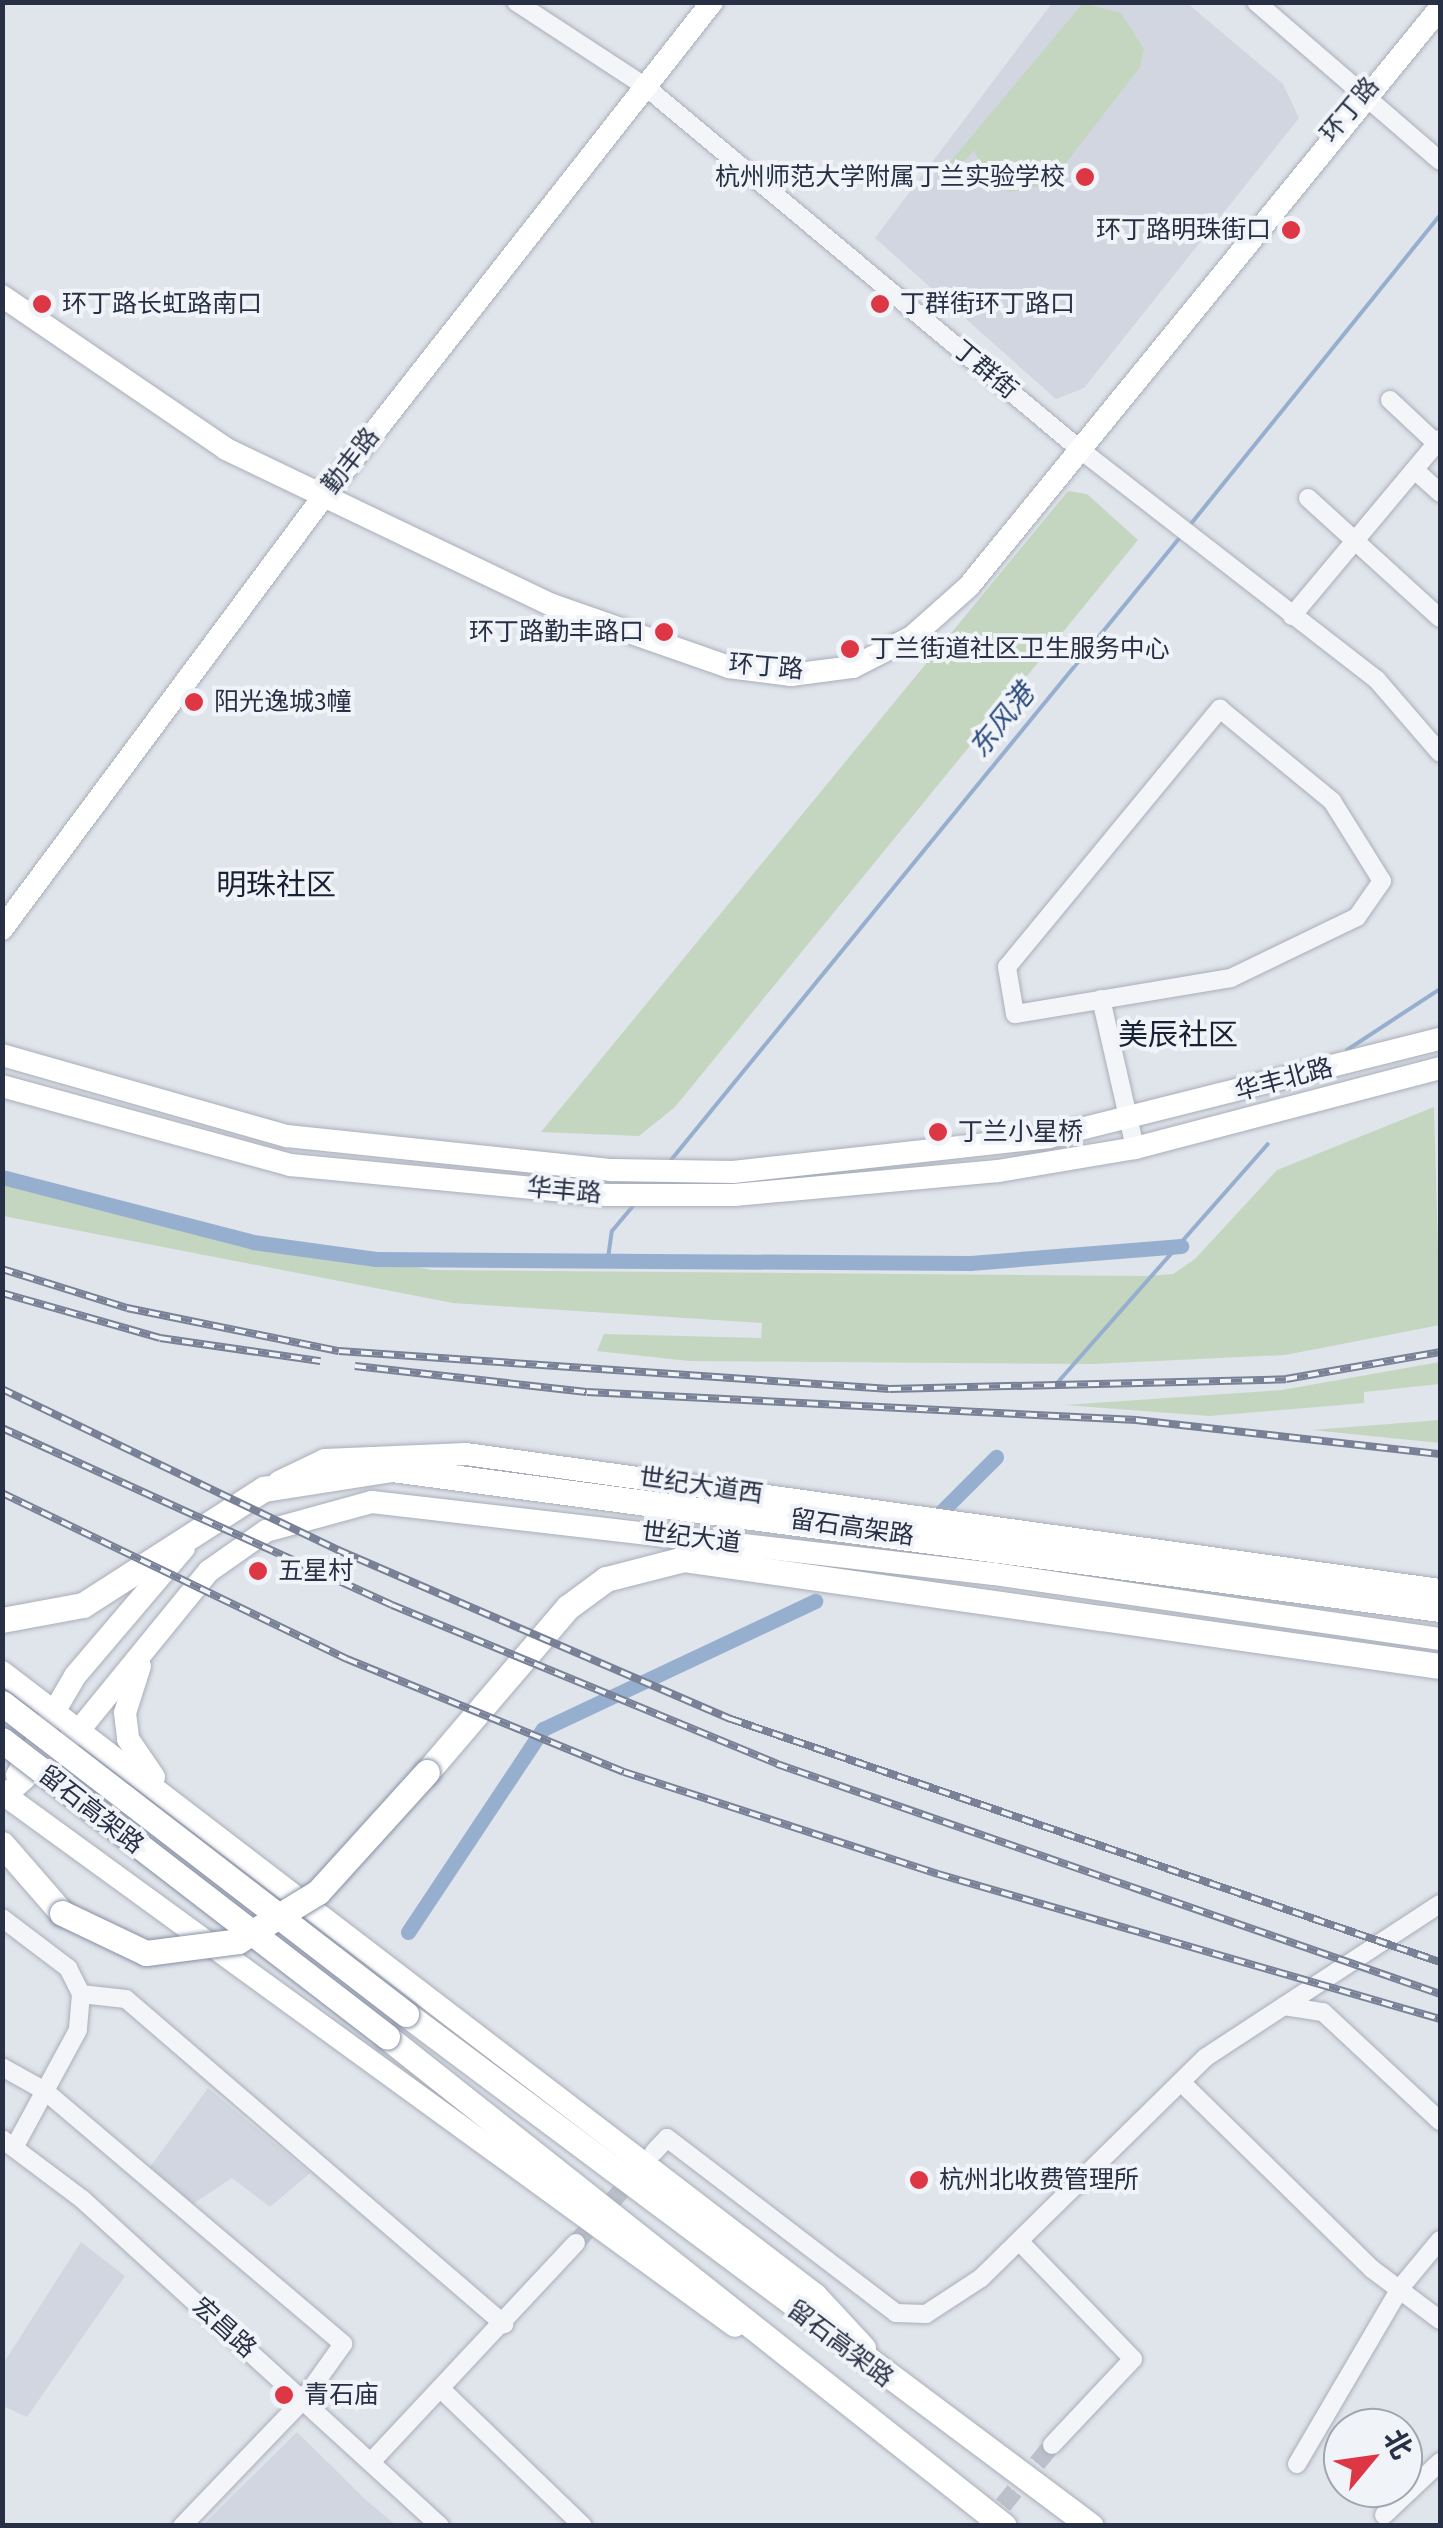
<!DOCTYPE html>
<meta charset="utf-8">
<style>
body{margin:0}
#map{position:relative;width:1443px;height:2528px;overflow:hidden;background:#e0e4eb;font-family:"Source Sans 3","Noto Sans SC",sans-serif}
div>[style]{position:absolute}
.built>*{inset:0;background:#d2d6e0}
.green>*{inset:0;background:#c4d6c0}
.stream>*{height:4px;margin:-2px;padding:0 2px;transform-origin:2px;border-radius:2px;background:#97afcf}
.canal>*{height:15px;margin:-7.5px;padding:0 7.5px;transform-origin:7.5px;border-radius:7.5px;background:#97afcf}
.minor-tunnel>*{height:18px;margin-top:-9px;transform-origin:0;background:repeating-linear-gradient(90deg,#bbc0ca 0 18px,transparent 0 27px)}
.roads{filter:drop-shadow(0 0 2px #a8aeb9) drop-shadow(0 0 2px #a8aeb9)}
.minor>*{height:18px;margin:-9px;padding:0 9px;transform-origin:9px;border-radius:9px;background:#f3f5f8}
.major>*{height:22px;margin:-11px;padding:0 11px;transform-origin:11px;border-radius:11px;background:#fff}
.highway>*{height:25px;margin:-12.5px;padding:0 12.5px;transform-origin:12.5px;border-radius:12.5px;background:#fff}
.rail>*{height:8px;margin-top:-4px;transform-origin:0;background:repeating-linear-gradient(90deg,#f0f3f8 0 11px,#788196 0 22px);box-sizing:border-box;border-block:2px solid #788196}
.bridges{filter:drop-shadow(0 0 2px #868fa3) drop-shadow(0 0 2px #868fa3)}
.highway-bridge>*{height:25px;margin:-12.5px;padding:0 12.5px;transform-origin:12.5px;border-radius:12.5px;background:#fff}
.dots>*{width:28px;height:28px;translate:-50% -50%;box-sizing:border-box;border:5px solid #f0f3f8;border-radius:50%}
span{translate:-50% -50%;white-space:nowrap;text-align:center;line-height:1.15;-webkit-text-stroke:8px #f0f3f8;paint-order:stroke}
.street-label{font-size:25px;color:#273044}
.poi-label{font-size:25px;color:#273044}
.right{translate:-100% -50%;text-align:right}
.left{translate:0 -50%;text-align:left}
.water-label{font-size:28px;color:#2c4b7d;font-style:italic}
.quarter-label{font-size:30px;color:#192135}
.frame{position:absolute;inset:0;border:5px solid #273044;pointer-events:none}
.north{position:absolute;left:1323px;top:2408px;width:100px;height:100px;box-sizing:border-box;background:#f0f3f8;border:2px solid #a0a5b0;border-radius:50%;rotate:61deg;font-size:28px;font-weight:700;line-height:40px;text-align:center;color:#273044}
.north::after{content:'';display:block;margin:auto;width:35px;height:45px;background:#dd3746;clip-path:polygon(50% 0,100% 100%,50% 72%,0 100%)}
</style>
<div id="map">
<div class="built">
<div style="clip-path:polygon(1052px 3px,1187px 3px,1283px 84px,1299px 118px,1084px 388px,1056px 399px,875px 238px)"></div>
<div style="clip-path:polygon(208px 2088px,310px 2173px,270px 2207px,232px 2178px,193px 2204px,150px 2167px)"></div>
<div style="clip-path:polygon(81px 2242px,125px 2276px,27px 2417px,3px 2406px,3px 2364px)"></div>
<div style="clip-path:polygon(297px 2432px,366px 2500px,396px 2525px,203px 2525px)"></div>
</div>
<div class="green">
<div style="clip-path:polygon(1083px 3px,1121px 13px,1144px 49px,1140px 67px,1050px 184px,1009px 192px,985px 175px,974px 150px,959px 168px,950px 162px)"></div>
<div style="clip-path:polygon(1068px 491px,1087px 494px,1138px 540px,675px 1107px,639px 1136px,541px 1132px)"></div>
<div style="clip-path:polygon(1434px 1107px,1440px 1325px,1285px 1355px,1093px 1364px,689px 1361px,597px 1351px,604px 1334px,761px 1338px,762px 1323px,453px 1303px,3px 1216px,3px 1181px,149px 1220px,432px 1270px,1146px 1276px,1173px 1274px,1195px 1259px,1277px 1170px)"></div>
<div style="clip-path:polygon(1440px 1362px,1440px 1384px,1364px 1392px,1364px 1403px,1209px 1416px,1065px 1405px,1282px 1390px)"></div>
<div style="clip-path:polygon(1440px 1420px,1440px 1443px,1312px 1430px)"></div>
</div>
<div class="stream">
<div style="left:1190px;top:525px;width:398px;rotate:-51.1deg"></div>
<div style="left:1347px;top:1050px;width:111px;rotate:-33.3deg"></div>
<div style="left:671px;top:1160px;width:806px;rotate:-50.74deg"></div>
<div style="left:608px;top:1258px;width:27px;rotate:-82deg"></div>
<div style="left:612px;top:1231px;width:33px;rotate:-50deg"></div>
<div style="left:1058px;top:1382px;width:317px;rotate:-48.6deg"></div>
</div>
<div class="canal">
<div style="left:2px;top:1177px;width:259px;rotate:14.5deg"></div>
<div style="left:253px;top:1242px;width:124px;rotate:7.9deg"></div>
<div style="left:376px;top:1259px;width:594px;rotate:0.39deg"></div>
<div style="left:970px;top:1263px;width:212px;rotate:-4.6deg"></div>
<div style="left:941px;top:1512px;width:78px;rotate:-45deg"></div>
<div style="left:408px;top:1932px;width:244px;rotate:-56.4deg"></div>
<div style="left:543px;top:1729px;width:301px;rotate:-25.2deg"></div>
</div>
<div class="minor-tunnel">
<div style="left:576px;top:2243px;width:89px;rotate:-49.1deg"></div>
<div style="left:986px;top:2526px;width:104px;rotate:-50.8deg"></div>
</div>
<div class="roads">
<div class="minor">
<div style="left:516px;top:2px;width:155px;rotate:33.2deg"></div>
<div style="left:646px;top:87px;width:563px;rotate:39.88deg"></div>
<div style="left:1078px;top:448px;width:378px;rotate:37.8deg"></div>
<div style="left:1377px;top:680px;width:96px;rotate:49.2deg"></div>
<div style="left:1256px;top:2px;width:243px;rotate:40.8deg"></div>
<div style="left:1390px;top:400px;width:64px;rotate:43.1deg"></div>
<div style="left:1417px;top:472px;width:31px;rotate:42deg"></div>
<div style="left:1308px;top:498px;width:178px;rotate:42.3deg"></div>
<div style="left:1292px;top:616px;width:231px;rotate:-50.1deg"></div>
<div style="left:1220px;top:709px;width:145px;rotate:39.4deg"></div>
<div style="left:1332px;top:801px;width:94px;rotate:58deg"></div>
<div style="left:1382px;top:881px;width:44px;rotate:124.8deg"></div>
<div style="left:1357px;top:917px;width:140px;rotate:154.2deg"></div>
<div style="left:1231px;top:978px;width:219px;rotate:170.5deg"></div>
<div style="left:1015px;top:1014px;width:48px;rotate:-99.7deg"></div>
<div style="left:1007px;top:967px;width:335px;rotate:-50.5deg"></div>
<div style="left:1101px;top:999px;width:153px;rotate:77.1deg"></div>
<div style="left:2px;top:1918px;width:83px;rotate:37.1deg"></div>
<div style="left:68px;top:1968px;width:29px;rotate:63deg"></div>
<div style="left:81px;top:1994px;width:36px;rotate:95deg"></div>
<div style="left:78px;top:2030px;width:132px;rotate:118.5deg"></div>
<div style="left:81px;top:1994px;width:45px;rotate:6.3deg"></div>
<div style="left:126px;top:1999px;width:499px;rotate:40.7deg"></div>
<div style="left:1284px;top:2006px;width:39px;rotate:9deg"></div>
<div style="left:1323px;top:2012px;width:160px;rotate:43deg"></div>
<div style="left:2px;top:2067px;width:49px;rotate:29.2deg"></div>
<div style="left:45px;top:2091px;width:391px;rotate:40.3deg"></div>
<div style="left:343px;top:2344px;width:69px;rotate:125.5deg"></div>
<div style="left:303px;top:2400px;width:175px;rotate:133.8deg"></div>
<div style="left:1181px;top:2082px;width:267px;rotate:44.4deg"></div>
<div style="left:1372px;top:2269px;width:85px;rotate:36.9deg"></div>
<div style="left:2px;top:2139px;width:100px;rotate:36.9deg"></div>
<div style="left:82px;top:2199px;width:485px;rotate:42.4deg"></div>
<div style="left:654px;top:2152px;width:19px;rotate:-47deg"></div>
<div style="left:667px;top:2138px;width:288px;rotate:37.4deg"></div>
<div style="left:896px;top:2313px;width:30px;rotate:2deg"></div>
<div style="left:926px;top:2314px;width:66px;rotate:-33.2deg"></div>
<div style="left:981px;top:2278px;width:315px;rotate:-44.5deg"></div>
<div style="left:1206px;top:2057px;width:280px;rotate:-33.2deg"></div>
<div style="left:1019px;top:2241px;width:164px;rotate:46deg"></div>
<div style="left:1133px;top:2359px;width:118px;rotate:133.3deg"></div>
<div style="left:441px;top:2389px;width:197px;rotate:44deg"></div>
<div style="left:371px;top:2462px;width:300px;rotate:-46.9deg"></div>
<div style="left:1297px;top:2464px;width:205px;rotate:-59.6deg"></div>
<div style="left:1401px;top:2287px;width:61px;rotate:-50.3deg"></div>
<div style="left:1384px;top:2515px;width:77px;rotate:-43.4deg"></div>
</div>
<div class="major">
<div style="left:2px;top:296px;width:271px;rotate:34.3deg"></div>
<div style="left:226px;top:449px;width:361px;rotate:25.6deg"></div>
<div style="left:552px;top:605px;width:188px;rotate:19.3deg"></div>
<div style="left:729px;top:667px;width:63px;rotate:7.4deg"></div>
<div style="left:791px;top:675px;width:63px;rotate:-7.4deg"></div>
<div style="left:853px;top:667px;width:66px;rotate:-27deg"></div>
<div style="left:912px;top:637px;width:76px;rotate:-41.8deg"></div>
<div style="left:969px;top:586px;width:746px;rotate:-50.82deg"></div>
<div style="left:2px;top:929px;width:535px;rotate:-53.37deg"></div>
<div style="left:321px;top:500px;width:633px;rotate:-51.86deg"></div>
<div style="left:2px;top:1055px;width:296px;rotate:15.9deg"></div>
<div style="left:287px;top:1136px;width:327px;rotate:6deg"></div>
<div style="left:612px;top:1170px;width:121px;rotate:0.9deg"></div>
<div style="left:733px;top:1172px;width:318px;rotate:-6.3deg"></div>
<div style="left:1049px;top:1137px;width:403px;rotate:-14.1deg"></div>
<div style="left:2px;top:1086px;width:299px;rotate:15.3deg"></div>
<div style="left:290px;top:1165px;width:318px;rotate:5.4deg"></div>
<div style="left:607px;top:1195px;width:127px"></div>
<div style="left:734px;top:1195px;width:265px;rotate:-5.2deg"></div>
<div style="left:998px;top:1171px;width:139px;rotate:-9.5deg"></div>
<div style="left:1135px;top:1148px;width:315px;rotate:-14.7deg"></div>
<div style="left:279px;top:1482px;width:51px;rotate:-25.6deg"></div>
<div style="left:325px;top:1460px;width:141px;rotate:-2.4deg"></div>
<div style="left:466px;top:1454px;width:983px;rotate:7.95deg"></div>
<div style="left:140px;top:1666px;width:49px;rotate:107.7deg"></div>
<div style="left:125px;top:1713px;width:26px;rotate:83deg"></div>
<div style="left:128px;top:1739px;width:46px;rotate:55.6deg"></div>
<div style="left:2px;top:1672px;width:1025px;rotate:37.43deg"></div>
<div style="left:816px;top:2295px;width:72px;rotate:47.2deg"></div>
<div style="left:17px;top:1775px;width:115px;rotate:-59.6deg"></div>
<div style="left:75px;top:1676px;width:168px;rotate:-49.6deg"></div>
<div style="left:2px;top:1793px;width:906px;rotate:36.02deg"></div>
<div style="left:6px;top:1795px;width:99px;rotate:-41.7deg"></div>
<div style="left:80px;top:1729px;width:204px;rotate:-50.8deg"></div>
<div style="left:209px;top:1571px;width:70px;rotate:-35.1deg"></div>
<div style="left:266px;top:1531px;width:110px;rotate:-15.3deg"></div>
<div style="left:372px;top:1502px;width:626px;rotate:6.6deg"></div>
<div style="left:994px;top:1574px;width:451px;rotate:8.3deg"></div>
</div>
<div class="highway">
<div style="left:2px;top:1620px;width:82px;rotate:-10.5deg"></div>
<div style="left:83px;top:1605px;width:215px;rotate:-32.7deg"></div>
<div style="left:264px;top:1489px;width:130px;rotate:-8.9deg"></div>
<div style="left:392px;top:1469px;width:1057px;rotate:7.61deg"></div>
<div style="left:427px;top:1772px;width:217px;rotate:-49.5deg"></div>
<div style="left:568px;top:1607px;width:47px;rotate:-36.4deg"></div>
<div style="left:606px;top:1579px;width:81px;rotate:-14.4deg"></div>
<div style="left:684px;top:1559px;width:764px;rotate:8.06deg"></div>
<div style="left:2px;top:1844px;width:91px;rotate:49deg"></div>
<div style="left:406px;top:2014px;width:855px;rotate:36.78deg"></div>
<div style="left:387px;top:2037px;width:787px;rotate:38.4deg"></div>
</div>
</div>
<div class="rail">
<div style="left:2px;top:1269px;width:131px;rotate:17.3deg"></div>
<div style="left:127px;top:1308px;width:216px;rotate:11.5deg"></div>
<div style="left:339px;top:1351px;width:552px;rotate:3.95deg"></div>
<div style="left:890px;top:1389px;width:396px;rotate:-1.4deg"></div>
<div style="left:1286px;top:1379px;width:156px;rotate:-9.9deg"></div>
<div style="left:2px;top:1293px;width:164px;rotate:15.9deg"></div>
<div style="left:160px;top:1338px;width:162px;rotate:8.2deg"></div>
<div style="left:355px;top:1366px;width:233px;rotate:6.4deg"></div>
<div style="left:587px;top:1392px;width:550px;rotate:2.92deg"></div>
<div style="left:1136px;top:1420px;width:306px;rotate:6.4deg"></div>
<div style="left:2px;top:1389px;width:373px;rotate:25.6deg"></div>
<div style="left:338px;top:1550px;width:428px;rotate:23.3deg"></div>
<div style="left:731px;top:1719px;width:749px;rotate:18.92deg"></div>
<div style="left:2px;top:1428px;width:428px;rotate:24.4deg"></div>
<div style="left:392px;top:1605px;width:417px;rotate:22.4deg"></div>
<div style="left:777px;top:1764px;width:702px;rotate:19.13deg"></div>
<div style="left:2px;top:1493px;width:383px;rotate:25.7deg"></div>
<div style="left:347px;top:1659px;width:299px;rotate:22.2deg"></div>
<div style="left:624px;top:1772px;width:330px;rotate:18deg"></div>
<div style="left:938px;top:1874px;width:523px;rotate:16.11deg"></div>
</div>
<div class="bridges">
<div class="highway-bridge">
<div style="left:2px;top:1703px;width:510px;rotate:37.59deg"></div>
<div style="left:2px;top:1740px;width:486px;rotate:37.6deg"></div>
<div style="left:62px;top:1913px;width:93px;rotate:25.5deg"></div>
<div style="left:146px;top:1953px;width:93px;rotate:-7.4deg"></div>
<div style="left:238px;top:1941px;width:94px;rotate:-31.5deg"></div>
<div style="left:318px;top:1892px;width:162px;rotate:-47.8deg"></div>
</div>
</div>
<div class="dots">
<div style="left:1085px;top:177px;background:#dd3746"></div>
<div style="left:1291px;top:230px;background:#dd3746"></div>
<div style="left:42px;top:304px;background:#dd3746"></div>
<div style="left:880px;top:304px;background:#dd3746"></div>
<div style="left:664px;top:632px;background:#dd3746"></div>
<div style="left:850px;top:649px;background:#dd3746"></div>
<div style="left:194px;top:702px;background:#dd3746"></div>
<div style="left:938px;top:1132px;background:#dd3746"></div>
<div style="left:258px;top:1571px;background:#dd3746"></div>
<div style="left:919px;top:2180px;background:#dd3746"></div>
<div style="left:284px;top:2395px;background:#dd3746"></div>
</div>
<div class="street-label">
<span style="left:1350px;top:110px;rotate:-50deg">环丁路</span>
<span style="left:985px;top:370px;rotate:40deg">丁群街</span>
<span style="left:351px;top:461px;rotate:-52deg">勤丰路</span>
<span style="left:766px;top:667px;rotate:5deg">环丁路</span>
<span style="left:1284px;top:1080px;rotate:-15deg">华丰北路</span>
<span style="left:564px;top:1191px;rotate:5deg">华丰路</span>
<span style="left:701px;top:1486px;rotate:8deg">世纪大道西</span>
<span style="left:852px;top:1528px;rotate:8deg">留石高架路</span>
<span style="left:691px;top:1538px;rotate:7deg">世纪大道</span>
<span style="left:91px;top:1810px;rotate:38deg">留石高架路</span>
<span style="left:224px;top:2328px;rotate:42deg">宏昌路</span>
<span style="left:840px;top:2344px;rotate:37deg">留石高架路</span>
</div>
<div class="poi-label">
<span class="right" style="left:1065px;top:177px">杭州师范大学附属丁兰实验学校</span>
<span class="right" style="left:1271px;top:230px">环丁路明珠街口</span>
<span class="left" style="left:62px;top:304px">环丁路长虹路南口</span>
<span class="left" style="left:900px;top:304px">丁群街环丁路口</span>
<span class="right" style="left:644px;top:632px">环丁路勤丰路口</span>
<span class="left" style="left:870px;top:649px">丁兰街道社区卫生服务中心</span>
<span class="left" style="left:214px;top:702px">阳光逸城3幢</span>
<span class="left" style="left:958px;top:1132px">丁兰小星桥</span>
<span class="left" style="left:278px;top:1571px">五星村</span>
<span class="left" style="left:939px;top:2180px">杭州北收费管理所</span>
<span class="left" style="left:304px;top:2395px">青石庙</span>
</div>
<div class="water-label">
<span style="left:1002px;top:721px;rotate:-51deg">东风港</span>
</div>
<div class="quarter-label">
<span style="left:276px;top:886px">明珠社区</span>
<span style="left:1178px;top:1036px">美辰社区</span>
</div>
<div class="frame"></div>
<div class="north">北</div>
</div>
